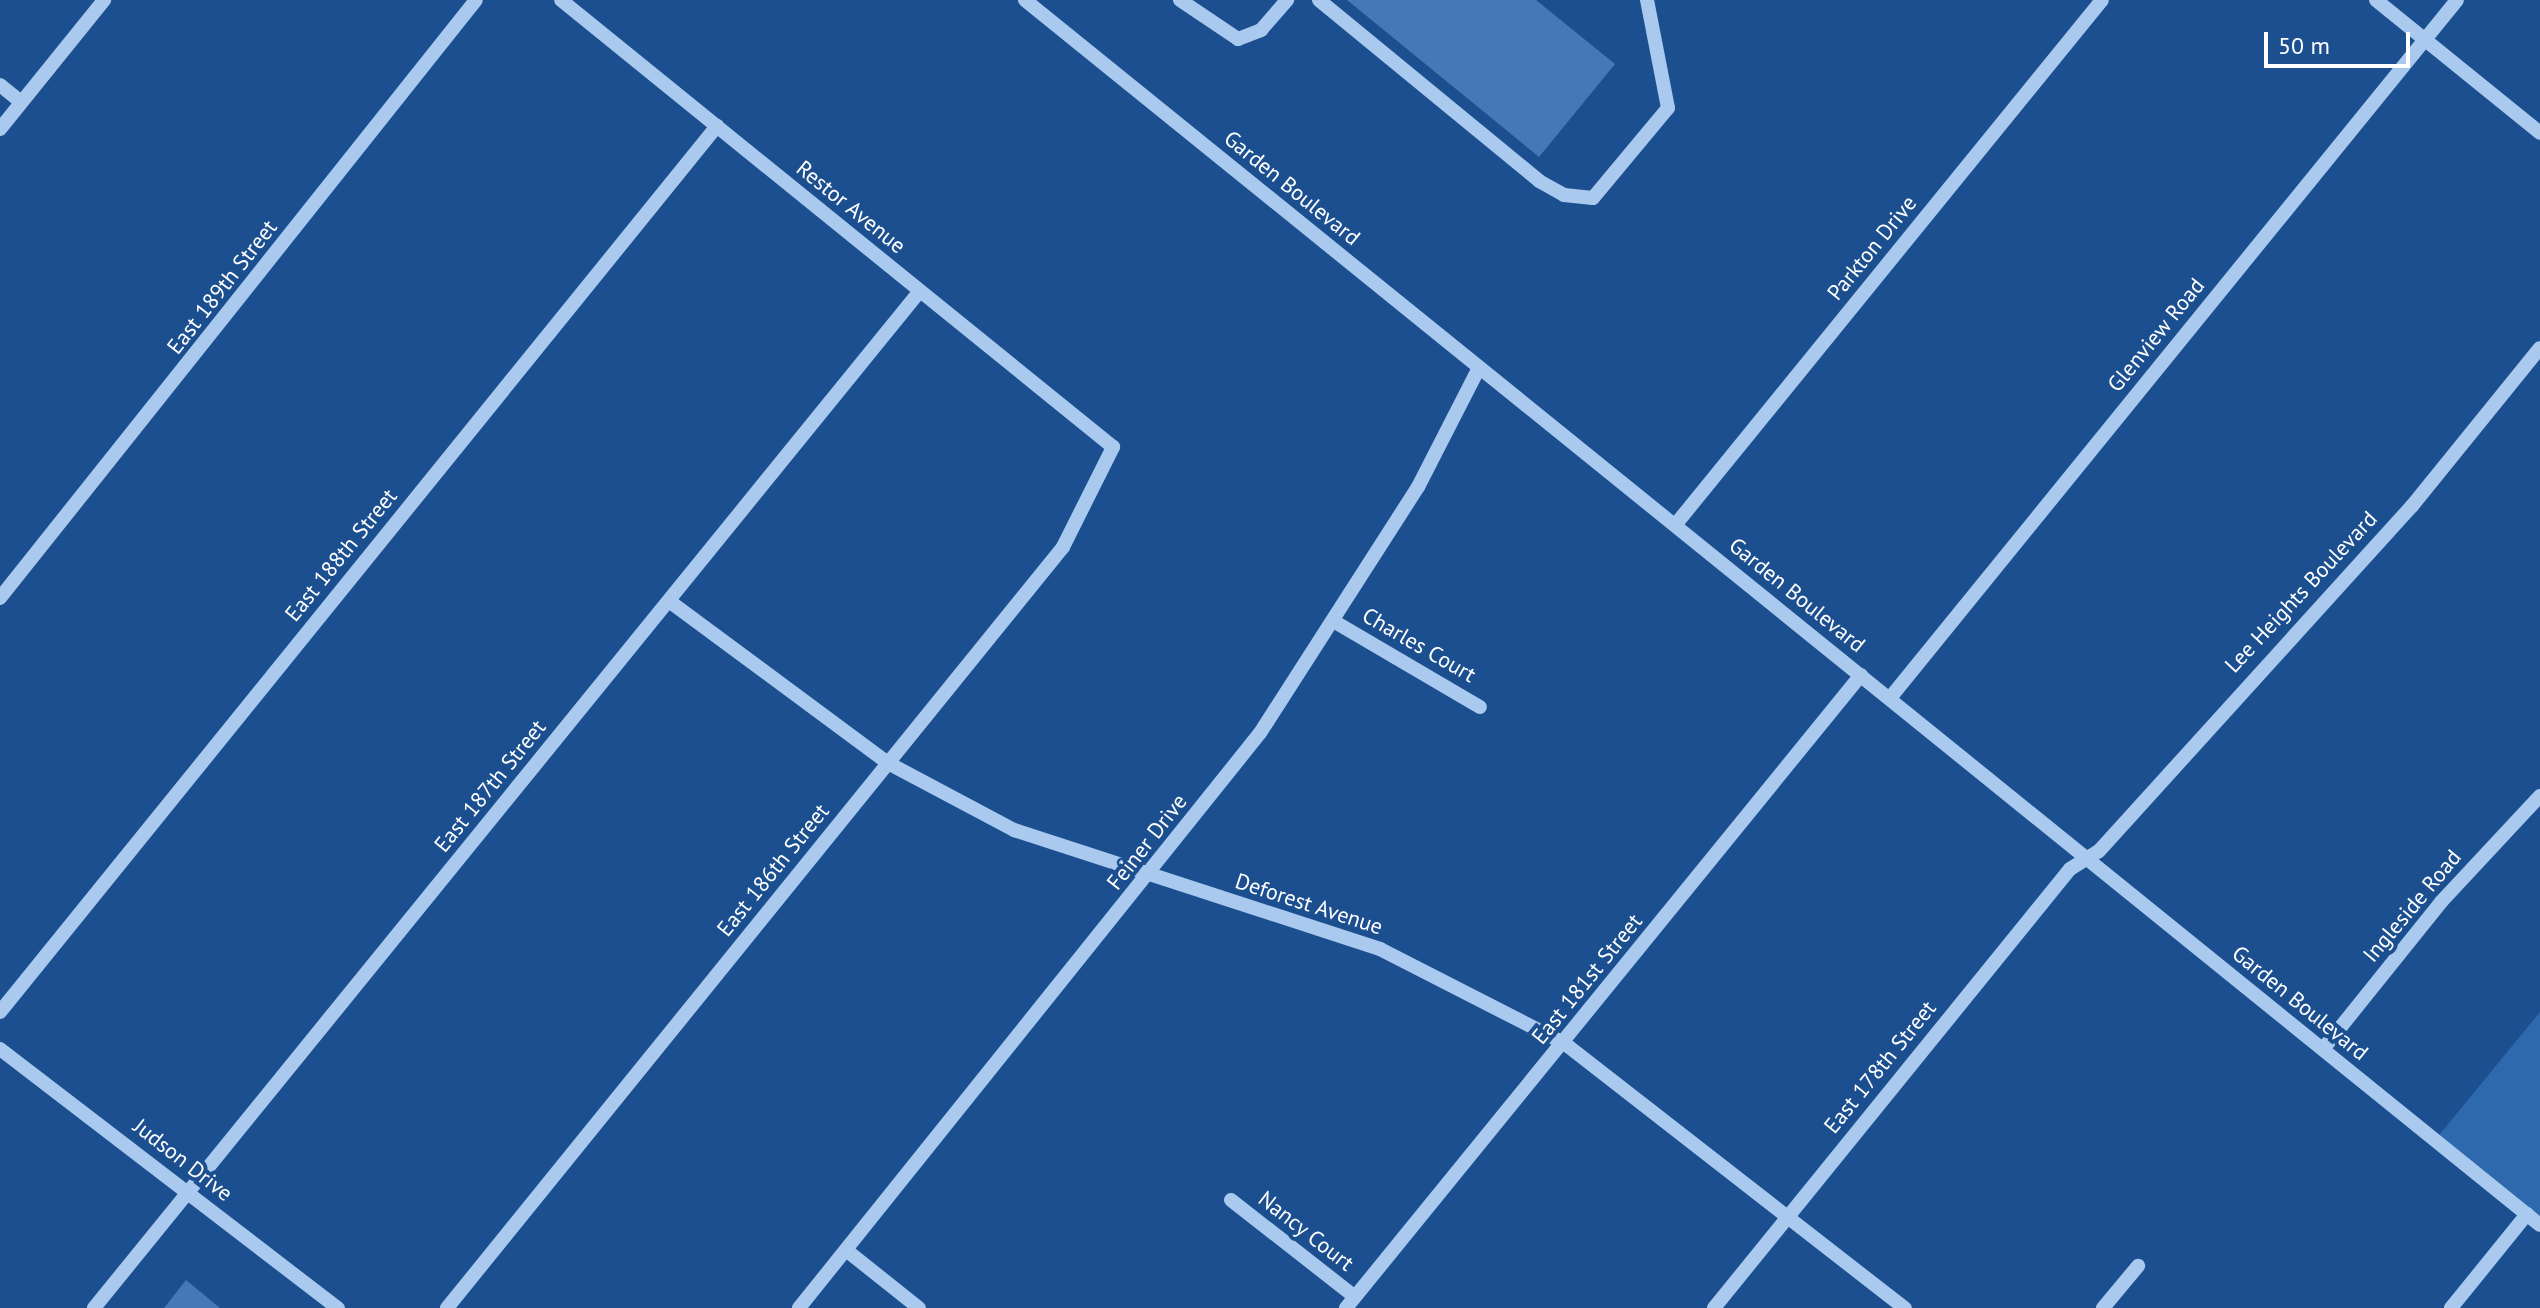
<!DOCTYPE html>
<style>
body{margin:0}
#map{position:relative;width:2540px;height:1308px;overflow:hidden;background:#1b4f8f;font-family:"PT Sans",sans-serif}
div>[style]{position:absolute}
.green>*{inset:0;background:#2e69ad}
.building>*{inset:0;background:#4478b7}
.minor>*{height:14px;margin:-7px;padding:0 7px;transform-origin:7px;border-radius:7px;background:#a9c9ee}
span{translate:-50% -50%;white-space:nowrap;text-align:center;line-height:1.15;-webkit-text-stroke:8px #1b4f8f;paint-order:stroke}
.street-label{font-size:22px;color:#fff}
.scale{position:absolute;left:2264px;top:32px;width:146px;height:36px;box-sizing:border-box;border:4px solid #fff;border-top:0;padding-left:10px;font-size:24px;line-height:28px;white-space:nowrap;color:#fff;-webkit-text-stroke:6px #1b4f8f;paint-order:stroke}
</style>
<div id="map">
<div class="green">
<div style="clip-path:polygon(2540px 1012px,2540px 1224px,2435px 1140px)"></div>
</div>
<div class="building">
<div style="clip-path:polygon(1347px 0,1536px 0,1615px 64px,1539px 157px)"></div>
<div style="clip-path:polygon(186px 1280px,220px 1308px,164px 1308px)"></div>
</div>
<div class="minor">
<div style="left:1025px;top:0;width:1948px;rotate:38.96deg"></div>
<div style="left:1180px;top:0;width:70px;rotate:33.9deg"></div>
<div style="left:1238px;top:39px;width:25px;rotate:-21deg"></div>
<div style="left:1261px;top:30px;width:40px;rotate:-49deg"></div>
<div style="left:1319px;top:0;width:285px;rotate:39.4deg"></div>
<div style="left:1539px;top:181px;width:29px;rotate:29deg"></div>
<div style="left:1564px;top:195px;width:29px;rotate:6deg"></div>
<div style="left:1593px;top:198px;width:117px;rotate:-50.2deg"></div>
<div style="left:1668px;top:108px;width:110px;rotate:-101deg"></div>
<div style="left:2376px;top:0;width:211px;rotate:39deg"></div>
<div style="left:0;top:85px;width:27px;rotate:39deg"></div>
<div style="left:0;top:129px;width:166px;rotate:-51.1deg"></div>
<div style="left:1676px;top:524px;width:675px;rotate:-50.89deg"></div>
<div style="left:0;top:598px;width:764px;rotate:-51.48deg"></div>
<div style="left:669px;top:601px;width:272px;rotate:36.5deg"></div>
<div style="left:888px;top:763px;width:143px;rotate:28deg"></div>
<div style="left:1014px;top:830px;width:385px;rotate:18deg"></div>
<div style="left:1380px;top:949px;width:207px;rotate:27.1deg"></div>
<div style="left:1564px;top:1043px;width:432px;rotate:37.9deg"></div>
<div style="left:1335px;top:622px;width:168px;rotate:30.4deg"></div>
<div style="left:1890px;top:698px;width:899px;rotate:-50.91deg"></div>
<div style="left:0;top:1012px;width:1140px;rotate:-51.02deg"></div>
<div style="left:0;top:1049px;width:426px;rotate:37.5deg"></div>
<div style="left:2323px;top:1049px;width:189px;rotate:-51.2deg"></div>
<div style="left:2441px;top:902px;width:145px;rotate:-47deg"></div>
<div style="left:1231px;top:1200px;width:157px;rotate:38deg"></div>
<div style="left:846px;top:1250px;width:93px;rotate:38.5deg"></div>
<div style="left:94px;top:1308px;width:1310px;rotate:-50.92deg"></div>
<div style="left:447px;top:1308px;width:979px;rotate:-51.01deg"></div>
<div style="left:1063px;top:547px;width:112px;rotate:-63.4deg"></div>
<div style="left:1113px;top:447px;width:710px;rotate:-141deg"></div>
<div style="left:799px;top:1308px;width:737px;rotate:-51.28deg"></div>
<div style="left:1260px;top:733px;width:292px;rotate:-57.3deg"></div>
<div style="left:1418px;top:487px;width:134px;rotate:-62.9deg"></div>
<div style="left:1346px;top:1308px;width:816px;rotate:-50.87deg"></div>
<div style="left:1714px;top:1308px;width:565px;rotate:-50.96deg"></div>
<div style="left:2070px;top:869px;width:34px;rotate:-32deg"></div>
<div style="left:2099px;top:851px;width:466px;rotate:-47.8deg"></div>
<div style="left:2412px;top:506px;width:203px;rotate:-51deg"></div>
<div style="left:2103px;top:1308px;width:55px;rotate:-50.2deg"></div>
<div style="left:2451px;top:1308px;width:121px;rotate:-51deg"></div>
</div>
<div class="street-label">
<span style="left:1292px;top:188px;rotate:39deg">Garden Boulevard</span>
<span style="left:851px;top:207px;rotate:39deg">Restor Avenue</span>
<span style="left:1872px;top:248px;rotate:-51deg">Parkton Drive</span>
<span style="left:222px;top:287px;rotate:-52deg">East 189th Street</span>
<span style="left:2156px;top:335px;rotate:-51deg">Glenview Road</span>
<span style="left:341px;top:555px;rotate:-51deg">East 188th Street</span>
<span style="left:2301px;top:592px;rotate:-47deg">Lee Heights Boulevard</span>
<span style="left:1797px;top:595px;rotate:39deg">Garden Boulevard</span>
<span style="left:1419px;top:645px;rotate:30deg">Charles Court</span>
<span style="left:490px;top:786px;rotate:-51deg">East 187th Street</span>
<span style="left:1147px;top:842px;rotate:-52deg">Feiner Drive</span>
<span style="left:773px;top:870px;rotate:-51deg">East 186th Street</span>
<span style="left:1309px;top:904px;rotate:18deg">Deforest Avenue</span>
<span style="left:2412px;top:906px;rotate:-50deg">Ingleside Road</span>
<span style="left:1587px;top:979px;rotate:-51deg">East 181st Street</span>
<span style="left:2300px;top:1003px;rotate:39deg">Garden Boulevard</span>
<span style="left:1880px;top:1067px;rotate:-51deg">East 178th Street</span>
<span style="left:183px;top:1160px;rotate:38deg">Judson Drive</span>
<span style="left:1306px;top:1231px;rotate:38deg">Nancy Court</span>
</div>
<div class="scale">50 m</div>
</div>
